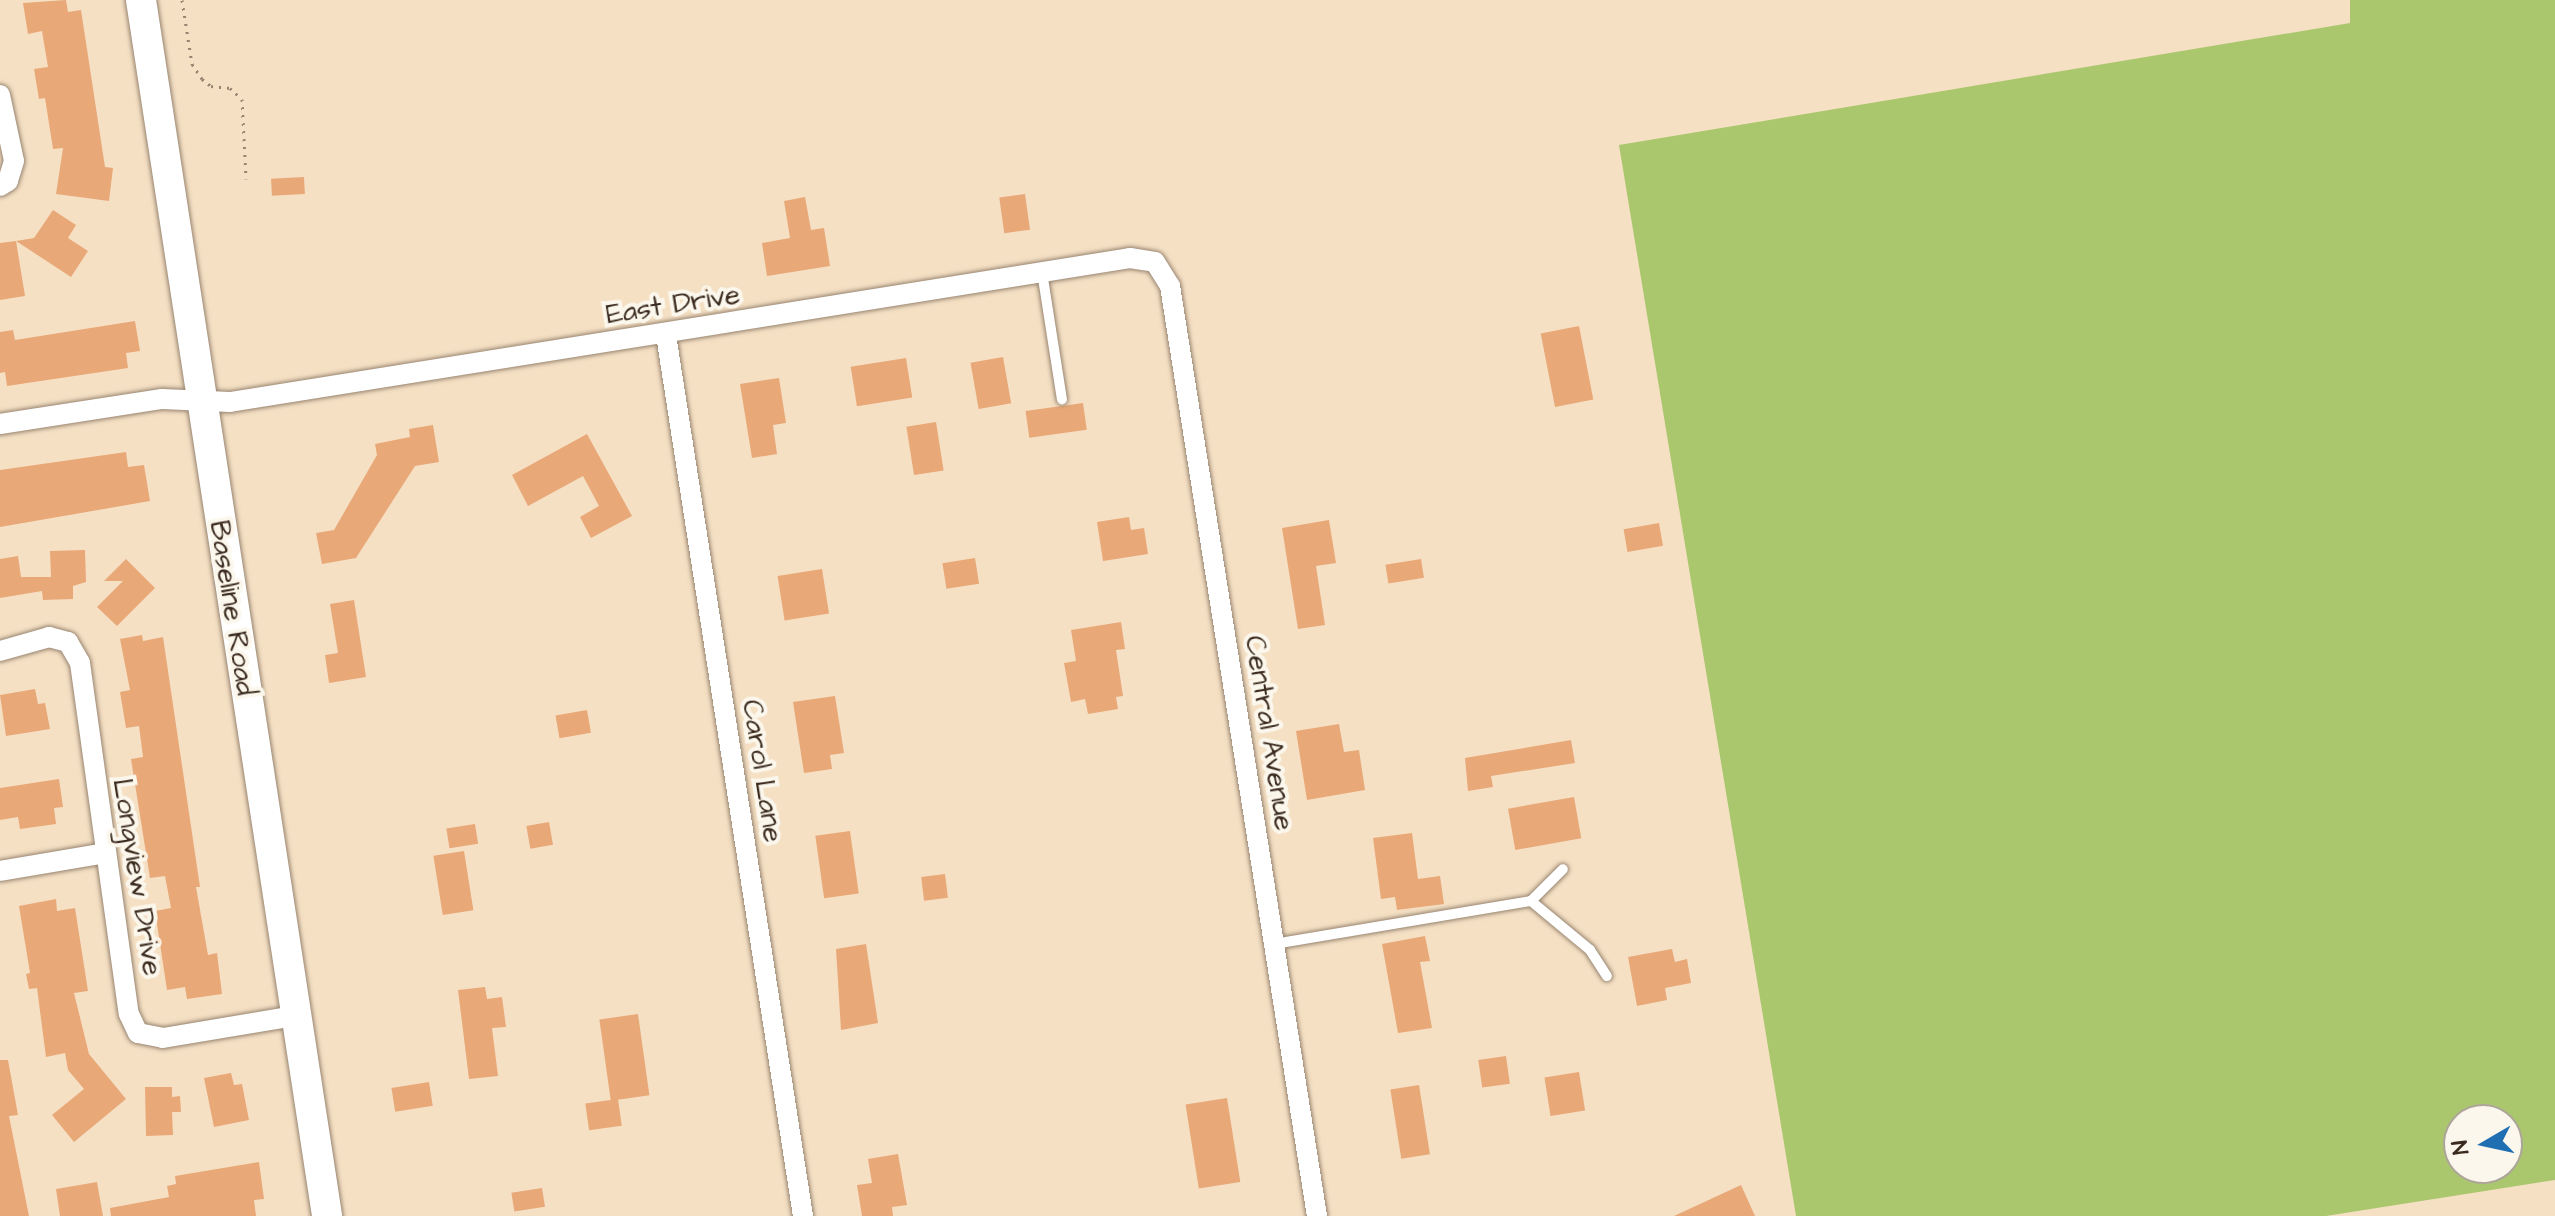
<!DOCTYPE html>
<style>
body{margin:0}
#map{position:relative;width:2555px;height:1216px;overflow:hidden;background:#f5e0c4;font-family:"Architects Daughter",sans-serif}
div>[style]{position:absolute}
.green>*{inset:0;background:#aac76e}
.building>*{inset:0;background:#e9a878;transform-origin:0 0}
.path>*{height:3px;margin-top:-1.5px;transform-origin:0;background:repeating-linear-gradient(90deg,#988571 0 2px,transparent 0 8px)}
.roads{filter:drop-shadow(0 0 2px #988571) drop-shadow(0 0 2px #988571)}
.lane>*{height:10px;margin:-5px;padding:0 5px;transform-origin:5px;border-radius:5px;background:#fff}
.street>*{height:20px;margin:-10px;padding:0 10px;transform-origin:10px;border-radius:10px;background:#fff}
.primary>*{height:30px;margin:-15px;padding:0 15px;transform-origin:15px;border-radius:15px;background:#fff}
span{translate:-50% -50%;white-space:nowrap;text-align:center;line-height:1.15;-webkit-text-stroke:8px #fbf7ec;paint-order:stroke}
.street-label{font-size:28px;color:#3b2a1e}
.north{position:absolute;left:2443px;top:1104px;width:80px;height:80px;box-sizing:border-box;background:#fbf7ec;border:2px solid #aea59a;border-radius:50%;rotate:261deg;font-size:22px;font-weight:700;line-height:32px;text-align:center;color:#3b2a1e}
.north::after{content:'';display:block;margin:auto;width:28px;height:36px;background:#1f6fb2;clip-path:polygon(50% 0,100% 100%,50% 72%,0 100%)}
</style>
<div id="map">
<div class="green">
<div style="clip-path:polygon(evenodd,2350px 0,2555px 0,2555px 1180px,2326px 1216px,1796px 1216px,1619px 145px,2350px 23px,2350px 0,2459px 1120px,2507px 1120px,2507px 1168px,2459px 1168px,2459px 1120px)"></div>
</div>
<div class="building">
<div style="clip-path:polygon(66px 0,68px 12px,81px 10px,105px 167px,113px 168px,109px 201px,56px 194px,63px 148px,53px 149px,45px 98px,39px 99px,34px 69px,48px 67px,42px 31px,28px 34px,23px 3px)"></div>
<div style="left:304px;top:177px;width:17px;height:33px;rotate:87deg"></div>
<div style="left:1025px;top:194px;width:36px;height:26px;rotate:82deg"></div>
<div style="clip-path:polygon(805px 197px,811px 230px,824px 228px,830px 266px,767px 276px,762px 243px,790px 238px,784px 201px)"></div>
<div style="clip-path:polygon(53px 210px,76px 225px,68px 238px,88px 251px,71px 277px,16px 241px,34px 238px)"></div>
<div style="clip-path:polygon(16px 241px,25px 296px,0 300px,0 243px)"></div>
<div style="clip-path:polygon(135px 321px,140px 351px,126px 353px,128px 368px,7px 386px,5px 372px,0 373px,0 332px,13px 330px,15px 340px)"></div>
<div style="left:1579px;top:326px;width:75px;height:39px;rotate:79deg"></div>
<div style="left:1003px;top:357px;width:47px;height:33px;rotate:80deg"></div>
<div style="left:906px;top:358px;width:40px;height:56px;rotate:81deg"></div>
<div style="clip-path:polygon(779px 378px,786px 423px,773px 425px,777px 454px,752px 458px,740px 384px)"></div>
<div style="left:1083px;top:403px;width:27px;height:58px;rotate:82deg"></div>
<div style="left:936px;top:422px;width:49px;height:30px;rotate:81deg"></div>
<div style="clip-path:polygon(433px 425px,439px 462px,415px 466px,356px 558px,322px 564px,316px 533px,334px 530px,377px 455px,375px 444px,410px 437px,409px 429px)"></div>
<div style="clip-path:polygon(587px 434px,632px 516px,591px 538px,580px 517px,599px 506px,583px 476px,528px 506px,512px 475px)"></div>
<div style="clip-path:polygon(126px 452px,128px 467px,144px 465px,150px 501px,0 527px,0 470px)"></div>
<div style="clip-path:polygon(1129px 517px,1131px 530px,1144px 528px,1148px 554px,1103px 561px,1097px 522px)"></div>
<div style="clip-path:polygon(1329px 520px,1336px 563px,1316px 566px,1325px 625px,1298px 629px,1282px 528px)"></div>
<div style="left:1659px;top:523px;width:23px;height:36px;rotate:80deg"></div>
<div style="clip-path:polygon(85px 550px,86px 582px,73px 586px,73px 599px,43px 600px,42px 591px,0 598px,0 559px,18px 556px,21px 577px,51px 577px,50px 551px)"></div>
<div style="left:975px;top:558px;width:26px;height:33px;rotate:81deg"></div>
<div style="clip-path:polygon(126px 559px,155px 588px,117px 626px,97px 607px,123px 581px,104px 581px)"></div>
<div style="left:1421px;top:559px;width:19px;height:36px;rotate:81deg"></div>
<div style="left:822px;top:569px;width:45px;height:45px;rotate:81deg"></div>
<div style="clip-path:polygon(354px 600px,366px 677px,329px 683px,325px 655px,338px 653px,330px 604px)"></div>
<div style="clip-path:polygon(1121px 622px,1125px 649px,1116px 650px,1123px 696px,1116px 697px,1118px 709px,1088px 714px,1085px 699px,1071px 702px,1064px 663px,1076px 661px,1071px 630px)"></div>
<div style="clip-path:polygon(142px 635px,143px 641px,163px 637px,200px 887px,196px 887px,208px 955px,217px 953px,222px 994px,187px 999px,185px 987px,167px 990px,155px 911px,171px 908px,165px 876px,150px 878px,131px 759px,143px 757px,139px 726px,126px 728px,120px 692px,130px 690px,120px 639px)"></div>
<div style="clip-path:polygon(35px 689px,38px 704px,45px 703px,50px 729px,6px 736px,0 695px)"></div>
<div style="clip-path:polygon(835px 696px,844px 753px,830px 755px,832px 769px,804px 773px,793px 702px)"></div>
<div style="left:587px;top:710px;width:23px;height:32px;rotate:80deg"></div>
<div style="clip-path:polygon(1339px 724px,1344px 752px,1359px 750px,1365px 790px,1307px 800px,1296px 731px)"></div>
<div style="clip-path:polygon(1571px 740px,1575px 763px,1491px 776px,1493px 787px,1468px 791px,1465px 758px)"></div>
<div style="clip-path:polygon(59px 779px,63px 807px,54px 808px,56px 824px,20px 829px,18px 817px,0 820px,0 788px)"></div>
<div style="left:1574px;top:797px;width:42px;height:67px;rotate:80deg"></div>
<div style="left:549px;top:822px;width:23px;height:23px;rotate:80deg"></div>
<div style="left:475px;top:824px;width:20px;height:29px;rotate:81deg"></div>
<div style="left:850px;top:831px;width:63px;height:35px;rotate:82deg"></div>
<div style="clip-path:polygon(1412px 833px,1418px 879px,1440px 876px,1444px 904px,1397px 910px,1395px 897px,1381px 899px,1373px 838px)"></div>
<div style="left:464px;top:851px;width:60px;height:31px;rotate:81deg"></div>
<div style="left:945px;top:874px;width:24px;height:24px;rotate:83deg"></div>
<div style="clip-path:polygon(56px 899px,57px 911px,75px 908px,88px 991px,74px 993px,89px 1054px,126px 1099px,74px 1142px,52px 1115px,84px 1089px,68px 1070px,65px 1053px,46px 1057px,37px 988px,29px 989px,26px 974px,30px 973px,19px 906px)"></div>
<div style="clip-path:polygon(1425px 936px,1430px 961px,1420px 962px,1432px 1028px,1398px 1033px,1382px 944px)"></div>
<div style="clip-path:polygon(866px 944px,878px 1023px,841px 1030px,836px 949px)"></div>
<div style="clip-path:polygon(1672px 949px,1675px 962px,1687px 959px,1691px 983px,1665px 988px,1667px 1000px,1637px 1006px,1628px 957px)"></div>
<div style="clip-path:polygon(485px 987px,487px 999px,502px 997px,506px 1027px,492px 1028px,498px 1076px,469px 1079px,458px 990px)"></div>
<div style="left:638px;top:1014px;width:82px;height:39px;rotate:82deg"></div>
<div style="left:1506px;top:1056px;width:28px;height:28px;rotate:82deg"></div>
<div style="clip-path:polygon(0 1060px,8px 1060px,18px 1115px,9px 1116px,29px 1216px,0 1216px)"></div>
<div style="left:1579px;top:1072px;width:39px;height:35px;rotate:81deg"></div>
<div style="clip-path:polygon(231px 1073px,234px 1085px,242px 1084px,249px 1120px,214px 1127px,204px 1078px)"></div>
<div style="left:429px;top:1082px;width:24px;height:38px;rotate:81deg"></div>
<div style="left:1419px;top:1085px;width:70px;height:29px;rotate:81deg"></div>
<div style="clip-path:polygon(145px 1087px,172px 1087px,172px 1097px,180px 1096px,181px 1112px,172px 1112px,173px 1135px,146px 1136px)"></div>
<div style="left:1227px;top:1098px;width:85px;height:42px;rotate:81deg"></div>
<div style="left:618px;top:1099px;width:27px;height:33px;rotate:82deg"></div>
<div style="clip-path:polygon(898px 1154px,907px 1205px,892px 1207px,893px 1216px,862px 1216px,857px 1185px,872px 1183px,868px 1159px)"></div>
<div style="clip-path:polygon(259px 1162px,264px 1199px,254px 1200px,256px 1216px,111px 1216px,110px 1208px,169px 1197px,167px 1186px,176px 1184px,175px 1176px)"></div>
<div style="clip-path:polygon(97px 1182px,103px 1216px,60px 1216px,56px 1189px)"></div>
<div style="clip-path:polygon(1741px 1185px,1755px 1216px,1674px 1216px)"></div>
<div style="left:542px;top:1188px;width:19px;height:31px;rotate:81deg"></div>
</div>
<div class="path">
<div style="left:182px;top:0;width:65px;rotate:81.1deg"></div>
<div style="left:192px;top:64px;width:18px;rotate:56deg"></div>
<div style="left:202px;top:79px;width:11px;rotate:38deg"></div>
<div style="left:211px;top:86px;width:19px;rotate:6deg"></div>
<div style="left:230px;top:88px;width:16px;rotate:43deg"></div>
<div style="left:242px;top:99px;width:80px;rotate:87.1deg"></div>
</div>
<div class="roads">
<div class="lane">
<div style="left:1042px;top:272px;width:129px;rotate:81.1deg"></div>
<div style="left:1531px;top:901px;width:45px;rotate:-45deg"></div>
<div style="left:1274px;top:944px;width:261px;rotate:-9.5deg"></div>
<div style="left:1531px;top:901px;width:77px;rotate:39.7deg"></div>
<div style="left:1590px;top:950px;width:31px;rotate:57deg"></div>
</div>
<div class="street">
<div style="left:0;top:95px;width:67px;rotate:78deg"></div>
<div style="left:14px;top:161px;width:21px;rotate:107deg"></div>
<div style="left:8px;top:181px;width:9px;rotate:148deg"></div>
<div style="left:666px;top:335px;width:892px;rotate:81.16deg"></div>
<div style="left:0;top:424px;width:164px;rotate:-8.8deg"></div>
<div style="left:162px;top:399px;width:68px;rotate:2.5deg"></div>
<div style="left:230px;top:402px;width:911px;rotate:-9.09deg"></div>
<div style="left:1130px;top:258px;width:25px;rotate:9deg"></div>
<div style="left:1155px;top:262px;width:28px;rotate:58deg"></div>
<div style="left:1170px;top:286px;width:942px;rotate:81.02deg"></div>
<div style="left:0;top:651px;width:51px;rotate:-15.9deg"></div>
<div style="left:49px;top:637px;width:20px;rotate:15deg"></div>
<div style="left:68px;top:642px;width:24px;rotate:60deg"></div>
<div style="left:80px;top:663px;width:354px;rotate:82.1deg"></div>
<div style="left:129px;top:1014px;width:21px;rotate:65deg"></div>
<div style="left:138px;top:1033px;width:25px;rotate:11deg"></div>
<div style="left:163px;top:1038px;width:134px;rotate:-9.5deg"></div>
<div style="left:0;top:871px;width:107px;rotate:-9.7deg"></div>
</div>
<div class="primary">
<div style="left:141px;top:0;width:1230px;rotate:81.3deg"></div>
</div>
</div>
<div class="street-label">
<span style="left:673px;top:305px;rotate:-9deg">East Drive</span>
<span style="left:232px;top:608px;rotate:81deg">Baseline Road</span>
<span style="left:1269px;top:733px;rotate:81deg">Central Avenue</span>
<span style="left:762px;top:771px;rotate:81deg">Carol Lane</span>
<span style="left:137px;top:877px;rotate:81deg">Longview Drive</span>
</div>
<div class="north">N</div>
</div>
